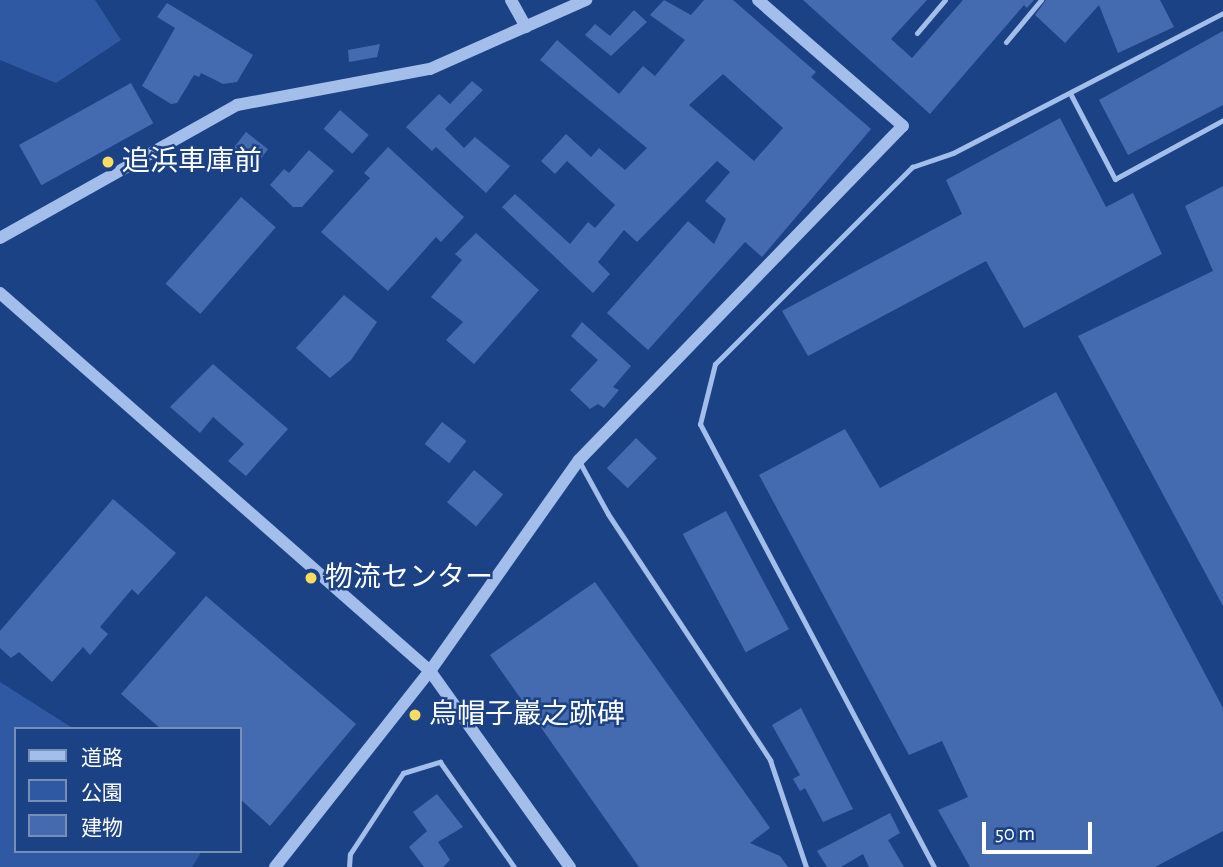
<!DOCTYPE html>
<meta charset="utf-8">
<style>
body{margin:0}
#map{position:relative;width:1223px;height:867px;overflow:hidden;background:#1c4286;font-family:"Alegreya Sans","Noto Sans JP",sans-serif}
div>[style]{position:absolute}
.green>*{inset:0;background:#2f5aa3}
.building>*{inset:0;background:#446baf;transform-origin:0 0}
.service>*{height:5px;margin:-2.5px;padding:0 2.5px;transform-origin:2.5px;border-radius:2.5px;background:#a3beeb}
.tertiary>*{height:12px;margin:-6px;padding:0 6px;transform-origin:6px;border-radius:6px;background:#a3beeb}
.dots>*{width:19px;height:19px;translate:-50% -50%;box-sizing:border-box;border:4px solid #1c4286;border-radius:50%}
span{translate:-50% -50%;white-space:nowrap;text-align:center;line-height:1.15;-webkit-text-stroke:5px #1c4286;paint-order:stroke}
.poi-label{font-size:28px;color:#fff}
.left{translate:0 -50%;text-align:left}
.legend{position:absolute;left:14px;top:727px;width:228px;height:126px;box-sizing:border-box;background:#1c4286;border:2px solid #778eb6;margin:0;padding:9px 12px;list-style:none;font-size:21px;color:#fff}
.legend li{display:flex;align-items:center;gap:14px;height:35px}
.legend b{width:35px;border:2px solid #778eb6}
.scale{position:absolute;left:982px;top:822px;width:110px;height:32px;box-sizing:border-box;border:4px solid #fff;border-top:0;padding-left:9px;font-size:21px;line-height:24px;white-space:nowrap;color:#fff;-webkit-text-stroke:5px #1c4286;paint-order:stroke}
</style>
<div id="map">
<div class="green">
<div style="clip-path:polygon(0 0,95px 0,121px 40px,56px 83px,0 60px)"></div>
<div style="clip-path:polygon(0 682px,74px 729px,16px 729px,16px 851px,202px 851px,192px 867px,0 867px)"></div>
</div>
<div class="building">
<div style="clip-path:polygon(evenodd,664px 0,691px 15px,704px 0,733px 0,816px 72px,811px 77px,871px 129px,762px 257px,745px 242px,648px 350px,607px 313px,688px 221px,714px 244px,726px 219px,705px 201px,730px 172px,717px 161px,637px 242px,624px 230px,598px 262px,610px 274px,593px 293px,502px 207px,515px 194px,570px 244px,588px 222px,595px 228px,615px 205px,567px 161px,555px 174px,541px 161px,566px 134px,591px 157px,599px 148px,625px 170px,647px 148px,540px 60px,557px 40px,619px 94px,643px 66px,655px 76px,685px 40px,650px 15px,664px 0,723px 74px,783px 128px,754px 161px,689px 105px,723px 74px)"></div>
<div style="clip-path:polygon(803px 0,927px 0,891px 39px,912px 58px,963px 0,1034px 0,1027px 8px,1024px 5px,930px 114px)"></div>
<div style="clip-path:polygon(1046px 0,1160px 0,1174px 27px,1118px 53px,1099px 5px,1065px 43px,1035px 15px)"></div>
<div style="clip-path:polygon(167px 3px,253px 55px,237px 82px,223px 84px,201px 73px,199px 77px,194px 75px,177px 103px,171px 104px,142px 86px,175px 28px,157px 17px)"></div>
<div style="clip-path:polygon(634px 10px,647px 22px,611px 56px,585px 35px,595px 24px,610px 36px)"></div>
<div style="clip-path:polygon(1223px 31px,1223px 105px,1128px 155px,1099px 100px)"></div>
<div style="clip-path:polygon(380px 44px,377px 57px,349px 62px,348px 50px)"></div>
<div style="clip-path:polygon(472px 81px,483px 90px,445px 129px,464px 148px,475px 137px,510px 166px,486px 193px,436px 147px,432px 151px,406px 127px,439px 94px,450px 104px)"></div>
<div style="left:131px;top:83px;width:46px;height:128px;rotate:61deg"></div>
<div style="left:340px;top:110px;width:38px;height:25px;rotate:41deg"></div>
<div style="clip-path:polygon(1060px 118px,1106px 207px,1133px 193px,1162px 254px,1024px 328px,986px 261px,808px 356px,782px 311px,962px 214px,946px 180px)"></div>
<div style="left:246px;top:132px;width:28px;height:25px;rotate:38deg"></div>
<div style="clip-path:polygon(388px 147px,464px 217px,441px 242px,436px 237px,388px 291px,321px 232px,370px 178px,364px 173px)"></div>
<div style="clip-path:polygon(309px 150px,334px 171px,302px 207px,293px 207px,270px 185px,284px 169px,289px 173px)"></div>
<div style="clip-path:polygon(1223px 186px,1223px 606px,1078px 336px,1213px 271px,1185px 206px)"></div>
<div style="left:241px;top:197px;width:46px;height:115px;rotate:41deg"></div>
<div style="clip-path:polygon(476px 233px,539px 290px,474px 364px,446px 340px,463px 322px,431px 297px,462px 260px,455px 254px)"></div>
<div style="clip-path:polygon(344px 295px,377px 322px,351px 360px,330px 378px,296px 348px)"></div>
<div style="clip-path:polygon(582px 322px,631px 366px,613px 387px,619px 390px,604px 408px,598px 404px,590px 409px,570px 390px,598px 360px,571px 336px)"></div>
<div style="clip-path:polygon(213px 364px,288px 429px,246px 476px,228px 461px,244px 444px,213px 417px,200px 433px,170px 407px)"></div>
<div style="clip-path:polygon(1056px 392px,1223px 708px,1223px 831px,1155px 867px,970px 867px,938px 810px,968px 797px,942px 741px,909px 755px,759px 475px,845px 429px,880px 488px)"></div>
<div style="left:442px;top:422px;width:31px;height:28px;rotate:38deg"></div>
<div style="left:636px;top:438px;width:29px;height:42px;rotate:44deg"></div>
<div style="left:474px;top:470px;width:38px;height:42px;rotate:40deg"></div>
<div style="clip-path:polygon(113px 499px,176px 553px,138px 595px,132px 589px,100px 627px,108px 634px,90px 655px,83px 647px,52px 682px,19px 652px,11px 658px,0 648px,0 631px)"></div>
<div style="left:726px;top:511px;width:134px;height:49px;rotate:62deg"></div>
<div style="clip-path:polygon(595px 582px,770px 828px,750px 843px,780px 856px,788px 867px,639px 867px,490px 655px)"></div>
<div style="clip-path:polygon(206px 596px,356px 724px,270px 826px,240px 799px,240px 729px,161px 729px,121px 694px)"></div>
<div style="clip-path:polygon(801px 708px,853px 809px,823px 822px,805px 788px,800px 791px,793px 779px,800px 775px,772px 725px)"></div>
<div style="clip-path:polygon(437px 794px,463px 827px,438px 842px,450px 860px,443px 867px,424px 867px,409px 847px,427px 831px,413px 812px)"></div>
<div style="clip-path:polygon(890px 813px,900px 833px,888px 840px,904px 867px,869px 867px,863px 854px,841px 867px,827px 867px,817px 851px)"></div>
</div>
<div class="service">
<div style="left:917px;top:33px;width:43px;rotate:-49.7deg"></div>
<div style="left:1006px;top:42px;width:55px;rotate:-50.2deg"></div>
<div style="left:1071px;top:95px;width:95px;rotate:62.4deg"></div>
<div style="left:1115px;top:179px;width:123px;rotate:-28.6deg"></div>
<div style="left:580px;top:463px;width:58px;rotate:61.2deg"></div>
<div style="left:608px;top:514px;width:295px;rotate:56.6deg"></div>
<div style="left:770px;top:760px;width:113px;rotate:71.4deg"></div>
<div style="left:349px;top:867px;width:13px;rotate:-86deg"></div>
<div style="left:350px;top:854px;width:97px;rotate:-56.8deg"></div>
<div style="left:403px;top:773px;width:39px;rotate:-17deg"></div>
<div style="left:440px;top:762px;width:128px;rotate:54.8deg"></div>
<div style="left:934px;top:867px;width:501px;rotate:-117.84deg"></div>
<div style="left:700px;top:424px;width:62px;rotate:-76deg"></div>
<div style="left:715px;top:364px;width:279px;rotate:-45deg"></div>
<div style="left:912px;top:167px;width:43px;rotate:-18.9deg"></div>
<div style="left:953px;top:153px;width:304px;rotate:-27.4deg"></div>
</div>
<div class="tertiary">
<div style="left:511px;top:0;width:31px;rotate:61deg"></div>
<div style="left:0;top:238px;width:272px;rotate:-29.3deg"></div>
<div style="left:237px;top:105px;width:196px;rotate:-10.6deg"></div>
<div style="left:430px;top:69px;width:171px;rotate:-23.9deg"></div>
<div style="left:0;top:293px;width:573px;rotate:41.32deg"></div>
<div style="left:430px;top:671px;width:241px;rotate:54.5deg"></div>
<div style="left:275px;top:867px;width:250px;rotate:-51.7deg"></div>
<div style="left:430px;top:671px;width:258px;rotate:-54.8deg"></div>
<div style="left:579px;top:460px;width:465px;rotate:-45.9deg"></div>
<div style="left:903px;top:126px;width:192px;rotate:-139deg"></div>
</div>
<div class="dots">
<div style="left:108px;top:162px;background:#fcdb61"></div>
<div style="left:311px;top:578px;background:#fcdb61"></div>
<div style="left:415px;top:715px;background:#fcdb61"></div>
</div>
<div class="poi-label">
<span class="left" style="left:122px;top:162px">追浜車庫前</span>
<span class="left" style="left:325px;top:578px">物流センター</span>
<span class="left" style="left:429px;top:715px">烏帽子巖之跡碑</span>
</div>
<ul class="legend">
<li><b style="height:9px;background:#a3beeb"></b>道路</li>
<li><b style="height:19px;background:#2f5aa3"></b>公園</li>
<li><b style="height:19px;background:#446baf"></b>建物</li>
</ul>
<div class="scale">50 m</div>
</div>
